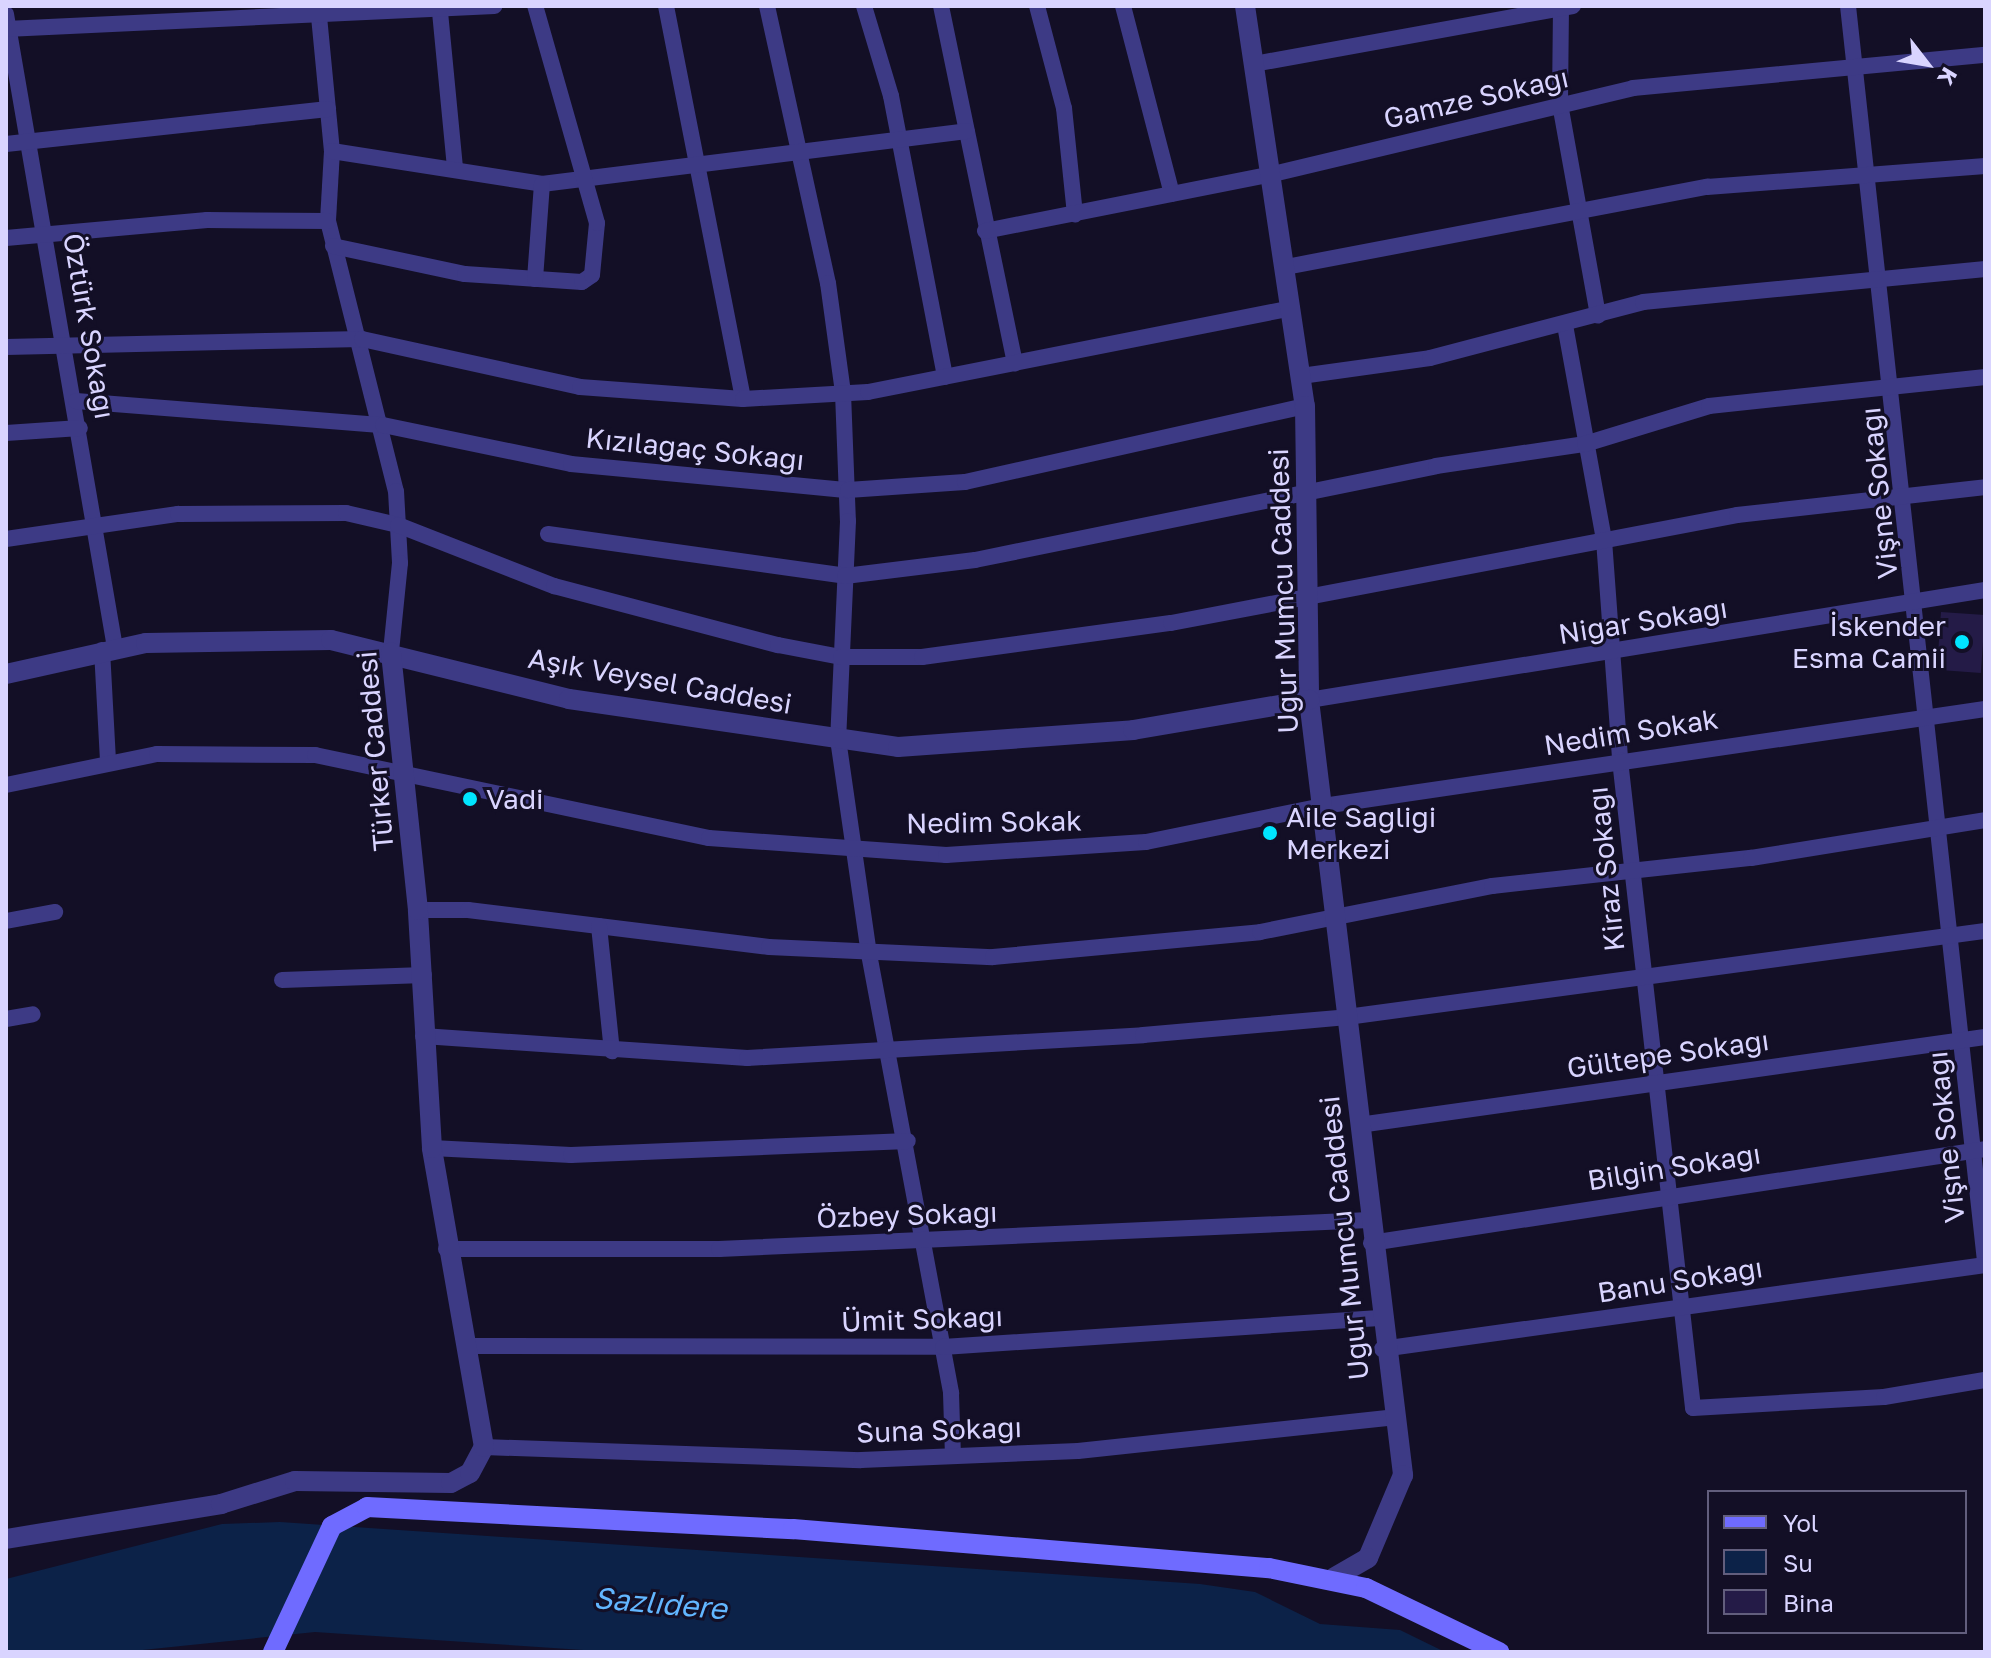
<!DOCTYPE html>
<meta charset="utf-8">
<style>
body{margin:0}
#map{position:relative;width:1991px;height:1658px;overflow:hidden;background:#130f26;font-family:"Golos Text",sans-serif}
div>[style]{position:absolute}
.water>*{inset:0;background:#0c2248}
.building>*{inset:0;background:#241b47;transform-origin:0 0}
.minor>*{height:16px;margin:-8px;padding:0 8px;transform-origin:8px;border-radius:8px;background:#3d3a85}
.tertiary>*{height:20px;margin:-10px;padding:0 10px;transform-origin:10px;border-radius:10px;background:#3d3a85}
.secondary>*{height:20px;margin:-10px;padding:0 10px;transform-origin:10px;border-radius:10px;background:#6f6bff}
.dots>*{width:22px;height:22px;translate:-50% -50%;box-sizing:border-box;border:4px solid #130f26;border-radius:50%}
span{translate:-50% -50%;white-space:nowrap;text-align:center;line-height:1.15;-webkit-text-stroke:6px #130f26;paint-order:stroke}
.street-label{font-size:28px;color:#d9d4ff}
.poi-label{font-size:28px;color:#d9d4ff}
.right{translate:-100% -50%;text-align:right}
.left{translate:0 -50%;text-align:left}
.water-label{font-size:30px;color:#62b6ff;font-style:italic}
.frame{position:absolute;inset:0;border:8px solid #d9d4ff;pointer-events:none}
.legend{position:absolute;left:1707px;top:1490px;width:260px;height:144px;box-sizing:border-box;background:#130f26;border:2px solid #625e7d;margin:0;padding:10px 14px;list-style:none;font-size:24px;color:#d9d4ff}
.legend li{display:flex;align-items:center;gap:16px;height:40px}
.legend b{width:40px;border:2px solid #625e7d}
.north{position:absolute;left:1887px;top:24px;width:80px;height:80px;-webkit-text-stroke:6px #130f26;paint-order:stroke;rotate:121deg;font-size:22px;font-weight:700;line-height:32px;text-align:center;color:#d9d4ff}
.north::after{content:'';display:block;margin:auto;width:28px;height:36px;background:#d9d4ff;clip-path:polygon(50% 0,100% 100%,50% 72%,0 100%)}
</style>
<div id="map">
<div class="water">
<div style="clip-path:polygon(280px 1522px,1200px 1584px,1255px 1592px,1320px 1624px,1400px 1630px,1445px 1652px,613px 1652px,315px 1632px,123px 1652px,6px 1652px,6px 1579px,222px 1524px)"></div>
</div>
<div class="building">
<div style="left:1941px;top:612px;width:44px;height:58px;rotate:4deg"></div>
</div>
<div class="minor">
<div style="left:318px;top:6px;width:146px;rotate:84.5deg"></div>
<div style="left:332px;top:151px;width:70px;rotate:93.3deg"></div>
<div style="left:328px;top:221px;width:278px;rotate:75.9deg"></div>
<div style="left:396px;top:491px;width:72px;rotate:86.8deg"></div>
<div style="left:400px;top:563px;width:89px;rotate:95.8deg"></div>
<div style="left:666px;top:6px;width:400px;rotate:78.9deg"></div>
<div style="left:767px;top:6px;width:284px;rotate:77.6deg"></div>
<div style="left:828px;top:283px;width:111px;rotate:82.2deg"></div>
<div style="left:843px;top:393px;width:128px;rotate:87.8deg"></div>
<div style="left:848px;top:521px;width:218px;rotate:92.6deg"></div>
<div style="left:838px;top:739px;width:217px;rotate:81.8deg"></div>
<div style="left:869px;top:954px;width:447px;rotate:79.4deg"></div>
<div style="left:951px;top:1393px;width:62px;rotate:88.2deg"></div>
<div style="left:864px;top:6px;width:94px;rotate:73.3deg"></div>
<div style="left:891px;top:96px;width:286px;rotate:79.1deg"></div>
<div style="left:941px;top:6px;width:365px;rotate:78.3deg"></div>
<div style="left:1037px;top:6px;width:106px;rotate:75.2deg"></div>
<div style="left:1064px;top:108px;width:107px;rotate:84.1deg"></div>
<div style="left:1123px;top:6px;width:194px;rotate:75.4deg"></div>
<div style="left:1561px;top:6px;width:98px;rotate:90.6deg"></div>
<div style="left:1560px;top:104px;width:215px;rotate:79.8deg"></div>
<div style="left:1848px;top:6px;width:1263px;rotate:83.77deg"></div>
<div style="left:440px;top:12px;width:156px;rotate:84.5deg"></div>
<div style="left:6px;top:14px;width:643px;rotate:80.24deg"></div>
<div style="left:6px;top:29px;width:489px;rotate:-2.7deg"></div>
<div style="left:1254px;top:64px;width:324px;rotate:-10.3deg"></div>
<div style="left:6px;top:144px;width:324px;rotate:-6.2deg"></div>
<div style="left:332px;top:151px;width:213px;rotate:8.9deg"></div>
<div style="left:542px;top:184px;width:428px;rotate:-7.1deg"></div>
<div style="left:985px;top:231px;width:294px;rotate:-11.2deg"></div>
<div style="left:1273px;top:174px;width:370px;rotate:-13.4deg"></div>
<div style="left:1633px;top:88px;width:354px;rotate:-5.4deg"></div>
<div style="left:6px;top:238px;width:202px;rotate:-5.1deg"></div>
<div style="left:207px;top:220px;width:121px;rotate:0.5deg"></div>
<div style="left:333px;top:246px;width:135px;rotate:12deg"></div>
<div style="left:465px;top:274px;width:117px;rotate:3.9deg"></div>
<div style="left:582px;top:282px;width:12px;rotate:-35deg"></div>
<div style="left:592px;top:275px;width:52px;rotate:-84.5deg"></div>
<div style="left:597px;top:223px;width:226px;rotate:-105.9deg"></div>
<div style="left:1286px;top:267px;width:429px;rotate:-10.8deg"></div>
<div style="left:1707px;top:187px;width:279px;rotate:-4.3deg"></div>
<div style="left:535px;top:279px;width:95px;rotate:-85.8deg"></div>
<div style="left:1565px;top:325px;width:219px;rotate:79.7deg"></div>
<div style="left:1604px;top:540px;width:221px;rotate:85.8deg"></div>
<div style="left:1620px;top:760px;width:652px;rotate:83.57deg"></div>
<div style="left:1693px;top:1408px;width:191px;rotate:-3.3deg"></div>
<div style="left:1884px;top:1397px;width:102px;rotate:-9.6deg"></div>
<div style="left:6px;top:347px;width:356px;rotate:-1.3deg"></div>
<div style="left:362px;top:339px;width:223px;rotate:12.4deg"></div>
<div style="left:580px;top:387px;width:163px;rotate:4.2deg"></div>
<div style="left:743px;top:399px;width:125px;rotate:-3.2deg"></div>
<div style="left:868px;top:392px;width:432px;rotate:-11.2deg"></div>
<div style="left:1301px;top:376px;width:130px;rotate:-7.9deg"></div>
<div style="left:1430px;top:358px;width:220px;rotate:-14.7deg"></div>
<div style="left:1643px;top:302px;width:344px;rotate:-5.5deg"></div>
<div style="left:76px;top:401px;width:308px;rotate:4.5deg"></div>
<div style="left:383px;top:425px;width:192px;rotate:11.7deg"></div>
<div style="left:571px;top:464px;width:278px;rotate:5.4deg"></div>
<div style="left:848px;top:490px;width:117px;rotate:-3.9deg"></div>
<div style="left:965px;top:482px;width:348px;rotate:-12.6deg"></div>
<div style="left:6px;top:433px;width:74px;rotate:-3.9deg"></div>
<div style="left:548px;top:534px;width:300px;rotate:8deg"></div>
<div style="left:845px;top:576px;width:131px;rotate:-7deg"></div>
<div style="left:975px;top:560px;width:470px;rotate:-11.5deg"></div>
<div style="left:1436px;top:466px;width:151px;rotate:-8.4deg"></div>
<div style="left:1585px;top:444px;width:130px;rotate:-17deg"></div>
<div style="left:1709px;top:406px;width:278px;rotate:-6deg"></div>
<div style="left:6px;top:539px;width:174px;rotate:-8.3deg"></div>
<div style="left:178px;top:514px;width:168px;rotate:-0.3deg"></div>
<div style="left:346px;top:513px;width:53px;rotate:13deg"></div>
<div style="left:398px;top:525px;width:168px;rotate:21.4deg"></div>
<div style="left:554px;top:586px;width:232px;rotate:14.8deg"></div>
<div style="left:778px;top:645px;width:64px;rotate:10.8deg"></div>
<div style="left:841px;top:657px;width:81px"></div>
<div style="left:922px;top:657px;width:251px;rotate:-7.8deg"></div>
<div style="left:1171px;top:623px;width:576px;rotate:-10.8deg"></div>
<div style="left:1737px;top:515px;width:250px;rotate:-6.4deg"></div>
<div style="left:102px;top:650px;width:111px;rotate:86.9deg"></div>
<div style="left:1309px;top:700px;width:685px;rotate:-9.24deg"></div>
<div style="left:6px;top:785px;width:154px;rotate:-11.6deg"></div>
<div style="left:157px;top:754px;width:158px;rotate:0.4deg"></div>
<div style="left:315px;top:755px;width:403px;rotate:11.9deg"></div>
<div style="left:709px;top:838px;width:238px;rotate:4.1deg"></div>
<div style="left:946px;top:855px;width:200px;rotate:-3.7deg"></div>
<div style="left:1146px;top:842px;width:181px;rotate:-11.5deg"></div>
<div style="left:1323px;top:806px;width:669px;rotate:-8.34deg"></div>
<div style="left:418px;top:910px;width:50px"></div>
<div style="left:468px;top:910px;width:303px;rotate:7deg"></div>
<div style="left:769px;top:947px;width:224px;rotate:2.6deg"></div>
<div style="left:993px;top:957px;width:268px;rotate:-5.3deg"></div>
<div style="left:1260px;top:932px;width:237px;rotate:-11.2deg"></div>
<div style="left:1492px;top:886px;width:261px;rotate:-6.2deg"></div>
<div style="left:1751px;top:858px;width:237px;rotate:-9.2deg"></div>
<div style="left:6px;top:921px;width:50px;rotate:-10.4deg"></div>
<div style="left:599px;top:926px;width:126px;rotate:84.1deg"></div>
<div style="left:282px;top:980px;width:142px;rotate:-2deg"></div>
<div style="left:6px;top:1019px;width:27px;rotate:-10deg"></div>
<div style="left:423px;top:1036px;width:325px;rotate:3.9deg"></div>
<div style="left:747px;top:1058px;width:397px;rotate:-3.3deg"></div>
<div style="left:1143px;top:1035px;width:205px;rotate:-5deg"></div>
<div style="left:1347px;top:1017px;width:644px;rotate:-7.68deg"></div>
<div style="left:1359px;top:1125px;width:632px;rotate:-8deg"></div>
<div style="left:432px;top:1148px;width:139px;rotate:2.9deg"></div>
<div style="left:571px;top:1155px;width:337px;rotate:-2.4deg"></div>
<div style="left:1371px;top:1243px;width:621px;rotate:-8.7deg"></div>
<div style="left:446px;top:1249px;width:273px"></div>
<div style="left:719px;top:1249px;width:651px;rotate:-2.55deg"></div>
<div style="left:466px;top:1346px;width:477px;rotate:0.1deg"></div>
<div style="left:943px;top:1347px;width:437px;rotate:-3.8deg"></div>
<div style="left:1382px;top:1349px;width:609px;rotate:-7.93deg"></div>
<div style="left:484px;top:1447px;width:377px;rotate:2deg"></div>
<div style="left:861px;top:1460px;width:217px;rotate:-2.4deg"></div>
<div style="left:1078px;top:1451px;width:318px;rotate:-6.1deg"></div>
</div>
<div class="tertiary">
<div style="left:1245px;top:6px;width:404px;rotate:81.5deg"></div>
<div style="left:1305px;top:406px;width:294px;rotate:89.2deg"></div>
<div style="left:1309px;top:700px;width:781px;rotate:83.08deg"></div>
<div style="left:1403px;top:1475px;width:90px;rotate:112.9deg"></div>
<div style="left:1368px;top:1558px;width:39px;rotate:150deg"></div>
<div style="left:6px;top:674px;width:143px;rotate:-12.5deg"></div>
<div style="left:146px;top:643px;width:185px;rotate:-0.9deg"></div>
<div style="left:331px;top:640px;width:245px;rotate:13.9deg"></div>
<div style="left:569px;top:699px;width:332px;rotate:8.3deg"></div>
<div style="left:898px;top:747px;width:236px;rotate:-4.1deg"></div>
<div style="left:1133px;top:730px;width:179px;rotate:-9.7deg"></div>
<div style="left:6px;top:1539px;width:218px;rotate:-9.2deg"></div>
<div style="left:221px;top:1504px;width:77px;rotate:-17.3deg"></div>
<div style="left:295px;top:1481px;width:156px;rotate:0.7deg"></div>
<div style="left:451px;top:1483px;width:21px;rotate:-28deg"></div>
<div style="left:470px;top:1473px;width:30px;rotate:-62deg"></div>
<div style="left:484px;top:1447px;width:303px;rotate:-99.9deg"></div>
<div style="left:432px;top:1148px;width:238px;rotate:-93.4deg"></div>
<div style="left:418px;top:910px;width:259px;rotate:-96deg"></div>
</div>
<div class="secondary">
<div style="left:273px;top:1652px;width:139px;rotate:-64.9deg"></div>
<div style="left:332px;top:1526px;width:40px;rotate:-28deg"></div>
<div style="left:367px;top:1507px;width:427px;rotate:3deg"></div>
<div style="left:793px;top:1529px;width:478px;rotate:4.7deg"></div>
<div style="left:1269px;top:1568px;width:99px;rotate:11.7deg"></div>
<div style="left:1366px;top:1588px;width:148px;rotate:25.7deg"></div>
</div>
<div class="dots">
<div style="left:1962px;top:642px;background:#00e5ff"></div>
<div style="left:470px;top:799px;background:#00e5ff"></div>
<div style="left:1270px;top:833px;background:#00e5ff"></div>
</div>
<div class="street-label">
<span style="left:1476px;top:98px;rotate:-13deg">Gamze Sokağı</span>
<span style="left:89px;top:326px;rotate:80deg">Öztürk Sokağı</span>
<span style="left:695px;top:449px;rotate:6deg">Kızılağaç Sokağı</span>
<span style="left:1879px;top:493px;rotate:-96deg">Vişne Sokağı</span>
<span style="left:1283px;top:591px;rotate:-92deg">Uğur Mumcu Caddesi</span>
<span style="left:1643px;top:621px;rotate:-9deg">Nigar Sokağı</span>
<span style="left:660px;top:681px;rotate:10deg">Aşık Veysel Caddesi</span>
<span style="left:1631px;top:732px;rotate:-9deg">Nedim Sokak</span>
<span style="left:375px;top:751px;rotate:-95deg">Türker Caddesi</span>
<span style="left:994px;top:822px;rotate:-1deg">Nedim Sokak</span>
<span style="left:1606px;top:869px;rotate:-96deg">Kiraz Sokağı</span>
<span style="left:1668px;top:1054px;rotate:-8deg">Gültepe Sokağı</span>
<span style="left:1946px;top:1137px;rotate:-96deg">Vişne Sokağı</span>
<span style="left:1674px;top:1167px;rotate:-9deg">Bilgin Sokağı</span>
<span style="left:907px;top:1215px;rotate:-2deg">Özbey Sokağı</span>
<span style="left:1344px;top:1238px;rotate:-96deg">Uğur Mumcu Caddesi</span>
<span style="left:1680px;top:1280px;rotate:-9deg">Banu Sokağı</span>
<span style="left:922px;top:1319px;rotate:-2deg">Ümit Sokağı</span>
<span style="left:939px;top:1430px;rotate:-2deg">Suna Sokağı</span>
</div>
<div class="poi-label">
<span class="right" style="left:1946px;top:642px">İskender<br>Esma Camii</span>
<span class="left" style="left:486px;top:799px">Vadi</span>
<span class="left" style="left:1286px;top:833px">Aile Sağliği<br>Merkezi</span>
</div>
<div class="water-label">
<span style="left:660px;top:1603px;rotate:5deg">Sazlıdere</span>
</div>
<div class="frame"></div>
<ul class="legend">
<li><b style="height:10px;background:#6f6bff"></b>Yol</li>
<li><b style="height:22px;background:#0c2248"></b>Su</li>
<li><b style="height:22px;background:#241b47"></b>Bina</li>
</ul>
<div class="north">K</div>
</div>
